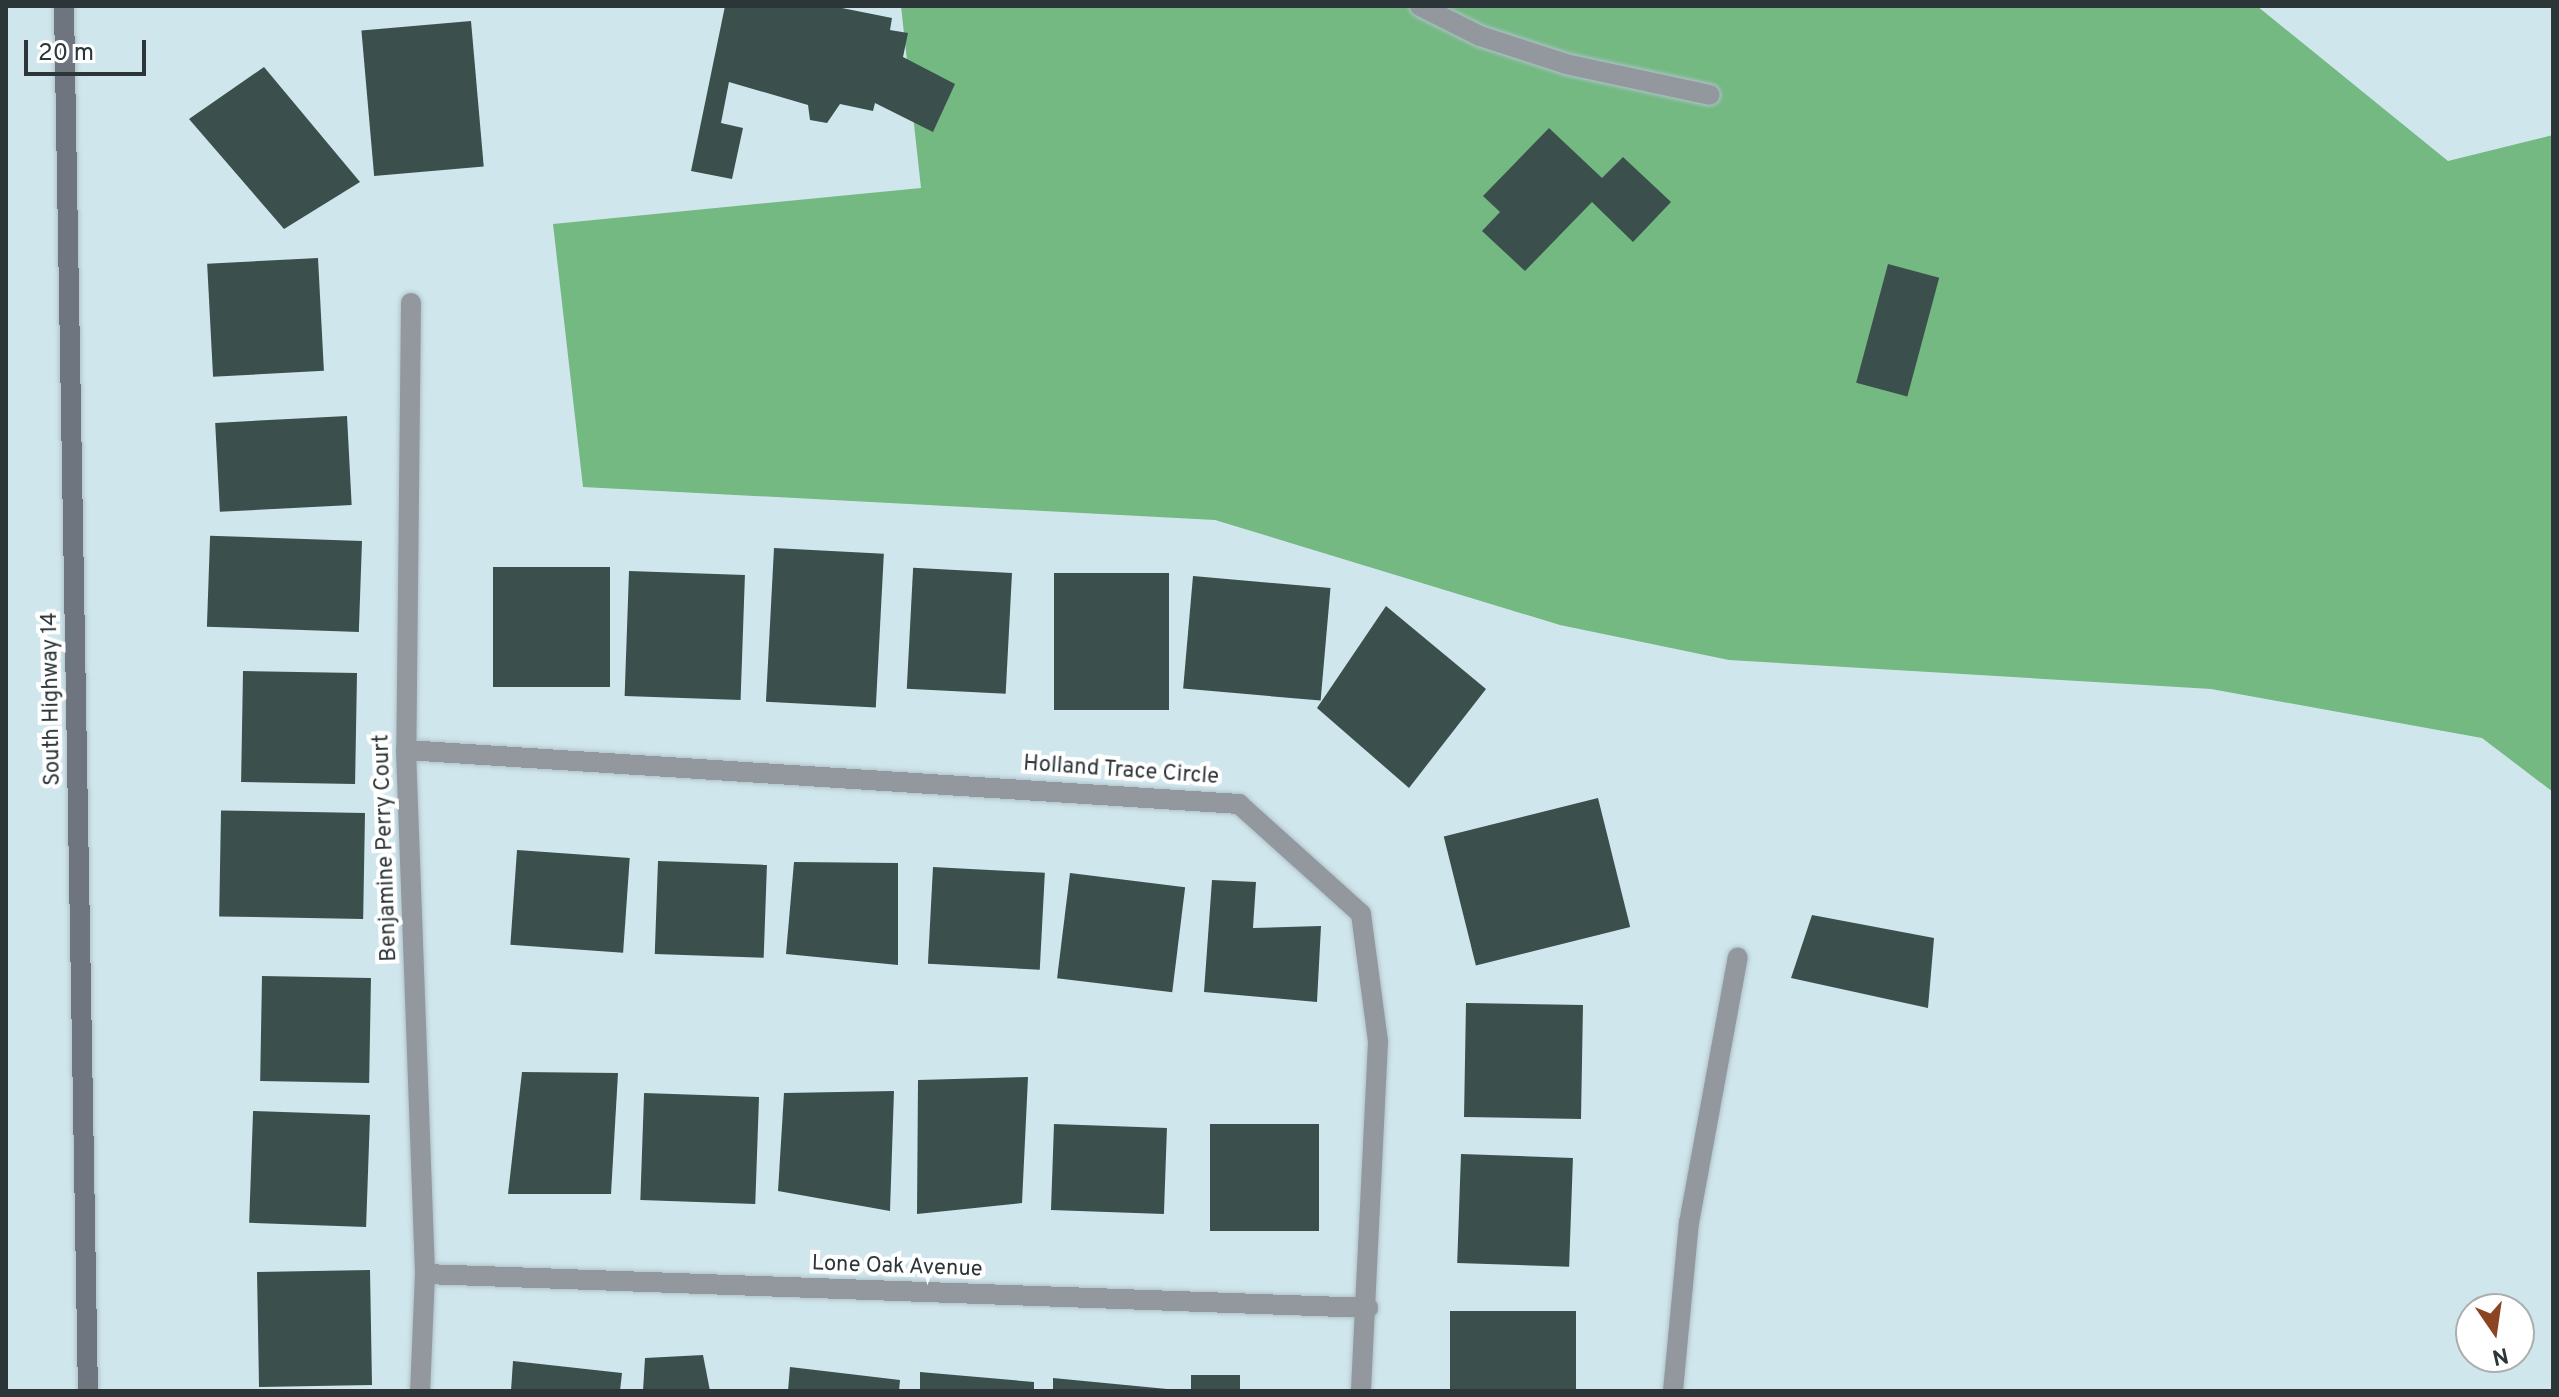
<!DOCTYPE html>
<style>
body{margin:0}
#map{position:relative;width:2559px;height:1397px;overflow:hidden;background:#d0e6ed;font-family:Overpass,sans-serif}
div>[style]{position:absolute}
.forest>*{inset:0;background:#74b882}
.building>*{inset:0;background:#3b504c;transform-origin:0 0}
.roads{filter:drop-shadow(0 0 2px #afc3c9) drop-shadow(0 0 2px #afc3c9)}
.service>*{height:20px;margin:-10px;padding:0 10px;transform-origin:10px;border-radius:10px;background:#93989f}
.minor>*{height:20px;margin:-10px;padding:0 10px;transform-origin:10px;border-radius:10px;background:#93989f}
.secondary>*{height:20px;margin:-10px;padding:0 10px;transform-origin:10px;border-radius:10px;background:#6e757f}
span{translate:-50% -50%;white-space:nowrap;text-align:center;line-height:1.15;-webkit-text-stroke:8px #fff;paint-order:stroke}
.street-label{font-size:22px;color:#2c3538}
.frame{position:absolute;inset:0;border:8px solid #2c3538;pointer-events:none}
.north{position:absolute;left:2455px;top:1293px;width:80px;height:80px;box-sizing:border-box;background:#fff;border:2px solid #abaeaf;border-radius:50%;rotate:167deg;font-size:22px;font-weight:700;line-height:32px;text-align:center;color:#2c3538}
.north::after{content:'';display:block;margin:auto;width:28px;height:36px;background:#8c4522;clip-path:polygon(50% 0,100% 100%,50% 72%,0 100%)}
.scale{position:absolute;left:24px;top:40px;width:122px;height:36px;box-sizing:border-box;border:4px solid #2c3538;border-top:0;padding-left:10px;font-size:24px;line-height:28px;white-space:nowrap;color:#2c3538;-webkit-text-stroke:6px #fff;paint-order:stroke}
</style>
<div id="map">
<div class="forest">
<div style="clip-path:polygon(901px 6px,2257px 6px,2448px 161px,2553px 135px,2553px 792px,2482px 738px,2211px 689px,1729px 660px,1560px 625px,1215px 520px,583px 487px,553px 224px,921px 188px)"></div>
</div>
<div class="building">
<div style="clip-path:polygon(725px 6px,832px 6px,892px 18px,890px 30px,908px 33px,903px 57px,955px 84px,933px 132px,875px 103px,873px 111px,840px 104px,827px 123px,810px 120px,808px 105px,729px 82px,721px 123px,743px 128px,732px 179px,691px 171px)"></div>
<div style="left:471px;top:21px;width:146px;height:110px;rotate:85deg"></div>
<div style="clip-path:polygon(264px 67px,360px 182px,284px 229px,189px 119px)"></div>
<div style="clip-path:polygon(1549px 128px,1602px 178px,1623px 157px,1671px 202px,1633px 242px,1592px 202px,1525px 271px,1482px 231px,1500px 212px,1483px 196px)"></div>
<div style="left:318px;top:258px;width:113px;height:111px;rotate:87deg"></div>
<div style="left:1888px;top:264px;width:53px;height:123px;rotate:15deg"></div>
<div style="left:347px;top:416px;width:89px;height:132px;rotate:87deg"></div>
<div style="left:362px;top:541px;width:91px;height:152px;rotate:92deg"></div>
<div style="left:774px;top:548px;width:110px;height:154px;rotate:3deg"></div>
<div style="left:493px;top:567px;width:117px;height:120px"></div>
<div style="left:629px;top:571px;width:116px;height:125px;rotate:2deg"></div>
<div style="left:1012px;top:573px;width:121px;height:99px;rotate:93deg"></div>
<div style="left:1054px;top:573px;width:115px;height:137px"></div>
<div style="left:1193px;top:576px;width:138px;height:113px;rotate:5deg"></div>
<div style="clip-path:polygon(1386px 606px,1486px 689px,1409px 788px,1317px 708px)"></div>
<div style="left:357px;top:673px;width:111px;height:114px;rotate:91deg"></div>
<div style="left:1598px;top:798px;width:133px;height:159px;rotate:76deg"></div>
<div style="left:365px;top:813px;width:106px;height:144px;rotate:91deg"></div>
<div style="left:517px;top:850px;width:113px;height:95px;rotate:4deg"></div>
<div style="left:658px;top:861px;width:109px;height:93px;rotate:2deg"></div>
<div style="clip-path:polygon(794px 862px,898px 863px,898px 965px,786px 954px)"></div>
<div style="left:933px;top:867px;width:112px;height:97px;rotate:3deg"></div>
<div style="left:1070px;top:873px;width:116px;height:106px;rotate:7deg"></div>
<div style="clip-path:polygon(1212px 880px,1256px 882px,1253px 928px,1321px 926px,1317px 1002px,1204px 992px)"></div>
<div style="clip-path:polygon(1812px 915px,1934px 938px,1928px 1008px,1791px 978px)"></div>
<div style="left:262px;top:976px;width:109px;height:105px;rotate:1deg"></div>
<div style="left:1466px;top:1003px;width:117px;height:114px;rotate:1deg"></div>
<div style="clip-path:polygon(522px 1072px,618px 1073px,611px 1194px,508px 1194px)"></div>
<div style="clip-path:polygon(1028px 1077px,1022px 1203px,917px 1214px,918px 1080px)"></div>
<div style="clip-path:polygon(894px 1091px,890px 1211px,778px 1191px,784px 1093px)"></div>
<div style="left:759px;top:1097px;width:107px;height:115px;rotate:92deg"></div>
<div style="left:370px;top:1115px;width:112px;height:117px;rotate:92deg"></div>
<div style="left:1054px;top:1124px;width:113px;height:86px;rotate:2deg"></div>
<div style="left:1210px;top:1124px;width:109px;height:107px"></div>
<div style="left:1461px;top:1154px;width:112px;height:109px;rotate:2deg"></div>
<div style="left:370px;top:1270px;width:115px;height:113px;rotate:89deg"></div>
<div style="left:1450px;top:1311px;width:126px;height:80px"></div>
<div style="clip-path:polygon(703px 1355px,710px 1391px,643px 1391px,645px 1358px)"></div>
<div style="clip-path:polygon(513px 1361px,622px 1373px,620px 1391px,511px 1391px)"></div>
<div style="clip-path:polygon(790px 1367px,900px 1380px,899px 1391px,788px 1391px)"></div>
<div style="clip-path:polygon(920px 1372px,1034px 1382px,1034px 1391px,920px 1391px)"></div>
<div style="left:1240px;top:1375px;width:16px;height:49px;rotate:90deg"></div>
<div style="clip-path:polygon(1053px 1378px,1167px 1389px,1167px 1391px,1053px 1391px)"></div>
</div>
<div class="roads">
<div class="service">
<div style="left:1420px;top:6px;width:67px;rotate:26.6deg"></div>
<div style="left:1480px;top:36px;width:90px;rotate:18deg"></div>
<div style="left:1566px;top:64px;width:147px;rotate:12.1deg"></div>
<div style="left:1673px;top:1391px;width:169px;rotate:-84.6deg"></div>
<div style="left:1689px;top:1223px;width:270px;rotate:-79.6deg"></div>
</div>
<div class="minor">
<div style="left:411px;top:303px;width:447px;rotate:90.6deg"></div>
<div style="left:406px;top:750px;width:524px;rotate:87.92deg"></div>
<div style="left:425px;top:1274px;width:117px;rotate:92.4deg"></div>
<div style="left:406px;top:750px;width:835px;rotate:3.71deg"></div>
<div style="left:1239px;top:804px;width:164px;rotate:42deg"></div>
<div style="left:1361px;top:914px;width:129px;rotate:82.4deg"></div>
<div style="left:1378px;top:1042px;width:349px;rotate:92.8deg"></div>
<div style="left:425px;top:1274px;width:944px;rotate:2.06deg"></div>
</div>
<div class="secondary">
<div style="left:64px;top:6px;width:1385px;rotate:89.01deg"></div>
</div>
</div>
<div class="street-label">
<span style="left:52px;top:699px;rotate:-91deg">South Highway 14</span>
<span style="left:1121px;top:771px;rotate:4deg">Holland Trace Circle</span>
<span style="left:386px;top:848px;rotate:-92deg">Benjamine Perry Court</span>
<span style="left:897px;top:1267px;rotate:2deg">Lone Oak Avenue</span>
</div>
<div class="frame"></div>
<div class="north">N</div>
<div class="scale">20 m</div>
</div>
